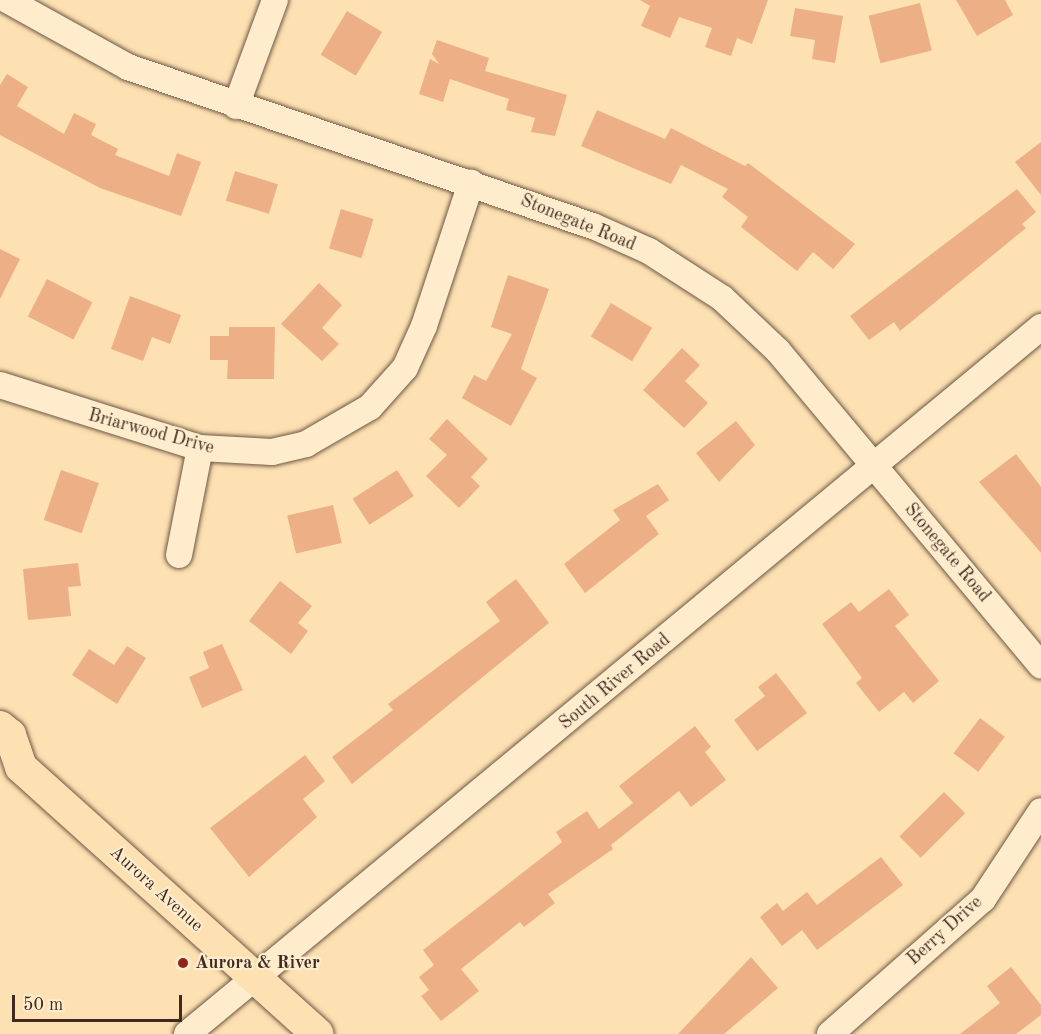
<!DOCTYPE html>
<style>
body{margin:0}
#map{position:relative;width:1041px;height:1034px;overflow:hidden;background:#fde1b2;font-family:"Old Standard TT",serif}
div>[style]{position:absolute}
.building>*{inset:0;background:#edaf86;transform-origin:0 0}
.roads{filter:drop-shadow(0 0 2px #6e5744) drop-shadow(0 0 2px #6e5744)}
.minor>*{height:26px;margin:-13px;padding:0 13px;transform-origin:13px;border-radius:13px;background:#feeccd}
.major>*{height:32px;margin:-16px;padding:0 16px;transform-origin:16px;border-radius:16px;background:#fde1b2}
.dots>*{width:16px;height:16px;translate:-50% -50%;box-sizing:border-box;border:3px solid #feeccd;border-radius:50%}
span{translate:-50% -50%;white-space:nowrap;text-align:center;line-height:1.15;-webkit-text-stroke:4.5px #feeccd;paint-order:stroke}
.street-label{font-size:18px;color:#3f2920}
.poi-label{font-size:18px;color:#3f2920;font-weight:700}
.left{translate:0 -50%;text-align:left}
.scale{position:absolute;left:12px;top:995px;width:170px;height:27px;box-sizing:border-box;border:3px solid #3f2920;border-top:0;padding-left:8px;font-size:18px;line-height:21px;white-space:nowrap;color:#3f2920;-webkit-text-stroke:4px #feeccd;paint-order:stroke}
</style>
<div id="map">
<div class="building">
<div style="clip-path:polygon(640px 0,768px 0,752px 44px,737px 38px,731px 56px,705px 47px,712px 28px,679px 17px,670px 38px,641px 26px,650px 6px)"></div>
<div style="clip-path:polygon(956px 0,1005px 0,1013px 15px,977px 36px)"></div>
<div style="left:920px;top:3px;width:49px;height:53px;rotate:76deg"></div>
<div style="clip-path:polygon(795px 8px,843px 16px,835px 63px,812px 59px,815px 40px,790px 36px)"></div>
<div style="left:347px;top:11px;width:41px;height:51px;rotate:31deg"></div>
<div style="clip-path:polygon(437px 40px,489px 58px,485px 71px,567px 95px,555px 136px,531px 132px,535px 118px,506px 110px,509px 99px,450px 79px,443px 102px,419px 94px,430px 59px,439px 64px,432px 54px)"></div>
<div style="clip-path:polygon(7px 74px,28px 87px,17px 106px,64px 134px,74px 113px,96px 124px,91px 135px,118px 149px,115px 155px,169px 176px,177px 153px,201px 162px,181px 216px,100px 188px,0 135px,0 85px)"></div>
<div style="clip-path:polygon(597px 110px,665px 139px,671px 128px,745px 166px,748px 163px,855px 244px,833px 269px,813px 252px,797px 271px,741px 227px,748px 217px,722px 197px,728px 189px,681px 165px,671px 184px,581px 146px)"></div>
<div style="clip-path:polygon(1041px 142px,1041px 195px,1015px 162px)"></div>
<div style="left:235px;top:171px;width:45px;height:31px;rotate:17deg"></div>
<div style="clip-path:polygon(1017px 189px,1036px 212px,1022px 224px,1026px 228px,900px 331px,894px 322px,869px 340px,850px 316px)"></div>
<div style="left:341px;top:209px;width:34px;height:41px;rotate:17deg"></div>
<div style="clip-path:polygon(0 249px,20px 259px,0 299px)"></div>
<div style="clip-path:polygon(508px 275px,549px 289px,521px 369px,537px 378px,511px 426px,462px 398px,474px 375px,486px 381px,512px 334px,491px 327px)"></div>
<div style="left:47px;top:279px;width:51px;height:42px;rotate:27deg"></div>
<div style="clip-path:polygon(319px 283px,342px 305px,322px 328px,339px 344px,322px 361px,281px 324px)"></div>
<div style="clip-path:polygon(130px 296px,181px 315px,170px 344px,152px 337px,143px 361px,111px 349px)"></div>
<div style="left:611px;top:303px;width:48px;height:39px;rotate:31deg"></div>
<div style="clip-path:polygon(229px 327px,275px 327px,274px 379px,227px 379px,228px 360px,210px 360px,210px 336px,229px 336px)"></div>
<div style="clip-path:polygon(682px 348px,700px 365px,685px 381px,708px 403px,684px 428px,643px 390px)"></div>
<div style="clip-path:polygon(447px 419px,488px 459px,471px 477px,480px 486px,459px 508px,426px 476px,447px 455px,429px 439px)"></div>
<div style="clip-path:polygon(736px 421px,755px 445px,719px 482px,696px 453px)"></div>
<div style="clip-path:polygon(1016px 454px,1041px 487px,1041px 553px,979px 482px)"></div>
<div style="left:61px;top:470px;width:40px;height:53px;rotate:19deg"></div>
<div style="left:397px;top:470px;width:31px;height:53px;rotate:57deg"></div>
<div style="clip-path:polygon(658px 484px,669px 500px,646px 516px,659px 534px,585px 593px,564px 564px,620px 520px,613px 510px)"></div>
<div style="left:333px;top:505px;width:39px;height:47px;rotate:77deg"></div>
<div style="clip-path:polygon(78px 563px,81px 586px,68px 587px,71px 616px,28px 620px,23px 569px)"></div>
<div style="clip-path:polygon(516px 579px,549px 623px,352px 784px,332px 757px,393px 710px,388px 704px,500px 621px,486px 602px)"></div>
<div style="clip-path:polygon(280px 581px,312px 606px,298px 623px,308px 631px,291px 654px,249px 621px)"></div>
<div style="clip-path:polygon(889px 589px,909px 615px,895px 626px,939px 681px,913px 703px,904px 692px,879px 712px,856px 683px,862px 678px,822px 624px,851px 602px,859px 612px)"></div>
<div style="clip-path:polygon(222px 644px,243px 690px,202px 708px,189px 677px,209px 668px,203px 652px)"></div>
<div style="clip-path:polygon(127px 646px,146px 658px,117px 704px,72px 675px,89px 649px,114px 665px)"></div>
<div style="clip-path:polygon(776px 673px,807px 713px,757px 751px,734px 720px,765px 696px,758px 687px)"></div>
<div style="left:980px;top:718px;width:31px;height:44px;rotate:37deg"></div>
<div style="clip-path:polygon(695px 726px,711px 747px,705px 752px,726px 780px,691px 807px,679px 791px,611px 845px,613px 849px,548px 894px,555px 903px,524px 927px,520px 922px,461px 969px,479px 991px,441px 1021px,421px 996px,429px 990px,419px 977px,434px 965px,423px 950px,562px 842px,556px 832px,587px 811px,599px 829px,633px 803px,619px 786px)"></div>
<div style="clip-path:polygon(305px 755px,325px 781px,303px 799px,317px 817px,249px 877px,210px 828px)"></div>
<div style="left:944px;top:792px;width:30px;height:63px;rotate:45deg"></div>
<div style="clip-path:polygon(881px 857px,903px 885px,817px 950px,802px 930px,782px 946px,760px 917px,777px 903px,783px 911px,807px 892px,817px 905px)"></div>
<div style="clip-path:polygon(751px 957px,778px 988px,724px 1034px,678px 1034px)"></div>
<div style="clip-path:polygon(1011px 967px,1041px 1005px,1041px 1015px,1016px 1034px,960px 1034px,1000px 1003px,987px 986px)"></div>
</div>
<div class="roads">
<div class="minor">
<div style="left:7px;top:0;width:138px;rotate:29deg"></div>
<div style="left:128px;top:67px;width:491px;rotate:18.9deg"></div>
<div style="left:593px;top:226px;width:61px;rotate:24.1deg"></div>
<div style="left:649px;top:251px;width:87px;rotate:32.8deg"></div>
<div style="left:722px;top:298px;width:77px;rotate:43.4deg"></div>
<div style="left:778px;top:351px;width:410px;rotate:50.1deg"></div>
<div style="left:236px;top:106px;width:113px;rotate:-69.8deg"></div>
<div style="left:0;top:385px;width:210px;rotate:17.5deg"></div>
<div style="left:200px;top:448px;width:72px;rotate:3.2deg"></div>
<div style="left:272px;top:452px;width:35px;rotate:-13deg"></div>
<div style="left:306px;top:444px;width:74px;rotate:-30deg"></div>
<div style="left:370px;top:407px;width:52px;rotate:-48.1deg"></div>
<div style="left:405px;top:368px;width:46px;rotate:-65.7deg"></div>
<div style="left:424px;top:326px;width:151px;rotate:-71.8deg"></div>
<div style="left:179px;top:555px;width:109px;rotate:-78.9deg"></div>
<div style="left:187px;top:1034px;width:1109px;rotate:-39.62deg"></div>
<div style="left:830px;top:1034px;width:204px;rotate:-41.4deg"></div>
<div style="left:983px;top:899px;width:105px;rotate:-56.6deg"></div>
</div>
<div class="major">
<div style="left:0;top:727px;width:13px;rotate:39deg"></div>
<div style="left:10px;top:735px;width:34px;rotate:71deg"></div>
<div style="left:21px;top:767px;width:399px;rotate:42deg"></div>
</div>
</div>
<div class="dots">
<div style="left:183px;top:963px;background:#8f2418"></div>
</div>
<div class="street-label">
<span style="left:578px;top:223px;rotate:22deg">Stonegate Road</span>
<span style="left:151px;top:432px;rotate:15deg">Briarwood Drive</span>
<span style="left:947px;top:553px;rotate:50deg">Stonegate Road</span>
<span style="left:615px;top:682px;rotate:-40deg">South River Road</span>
<span style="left:156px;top:889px;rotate:42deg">Aurora Avenue</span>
<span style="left:945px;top:931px;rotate:-42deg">Berry Drive</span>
</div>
<div class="poi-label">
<span class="left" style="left:195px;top:963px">Aurora &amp; River</span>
</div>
<div class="scale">50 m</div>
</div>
